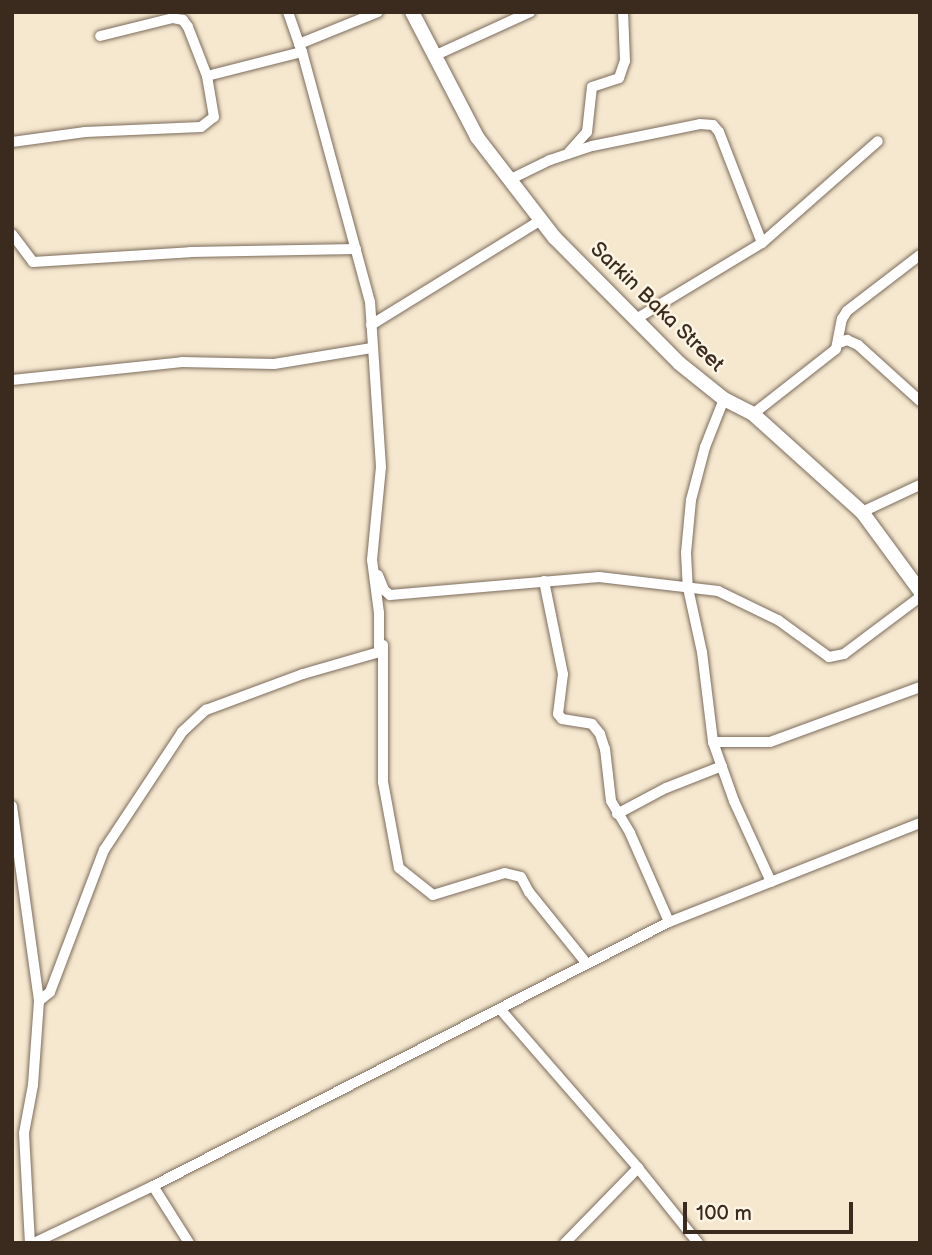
<!DOCTYPE html>
<style>
body{margin:0}
#map{position:relative;width:932px;height:1255px;overflow:hidden;background:#f6e8cf;font-family:"Balsamiq Sans",sans-serif}
div>[style]{position:absolute}
.roads{filter:drop-shadow(0 0 2px #7c6c5c) drop-shadow(0 0 2px #7c6c5c)}
.minor>*{height:10px;margin:-5px;padding:0 5px;transform-origin:5px;border-radius:5px;background:#fff}
.tertiary>*{height:14px;margin:-7px;padding:0 7px;transform-origin:7px;border-radius:7px;background:#fff}
span{translate:-50% -50%;white-space:nowrap;text-align:center;line-height:1.15;-webkit-text-stroke:5px #fcf5e5;paint-order:stroke}
.street-label{font-size:21px;color:#3b2a1e}
.frame{position:absolute;inset:0;border:14px solid #3b2a1e;pointer-events:none}
.scale{position:absolute;left:683px;top:1202px;width:170px;height:32px;box-sizing:border-box;border:4px solid #3b2a1e;border-top:0;padding-left:9px;font-size:21px;line-height:24px;white-space:nowrap;color:#3b2a1e;-webkit-text-stroke:5px #fcf5e5;paint-order:stroke}
</style>
<div id="map">
<div class="roads">
<div class="minor">
<div style="left:299px;top:44px;width:85px;rotate:-22.1deg"></div>
<div style="left:434px;top:56px;width:106px;rotate:-24.6deg"></div>
<div style="left:207px;top:76px;width:98px;rotate:-14.2deg"></div>
<div style="left:12px;top:142px;width:74px;rotate:-7.8deg"></div>
<div style="left:85px;top:132px;width:116px;rotate:-2.5deg"></div>
<div style="left:201px;top:127px;width:16px;rotate:-38deg"></div>
<div style="left:214px;top:117px;width:42px;rotate:-99.7deg"></div>
<div style="left:207px;top:76px;width:53px;rotate:-111.2deg"></div>
<div style="left:188px;top:27px;width:9px;rotate:-126deg"></div>
<div style="left:183px;top:20px;width:10px;rotate:-169deg"></div>
<div style="left:173px;top:18px;width:75px;rotate:166.1deg"></div>
<div style="left:569px;top:152px;width:27px;rotate:-48deg"></div>
<div style="left:587px;top:132px;width:45px;rotate:-83.7deg"></div>
<div style="left:592px;top:87px;width:28px;rotate:-18deg"></div>
<div style="left:619px;top:78px;width:18px;rotate:-71deg"></div>
<div style="left:625px;top:61px;width:49px;rotate:-92.3deg"></div>
<div style="left:509px;top:180px;width:46px;rotate:-26deg"></div>
<div style="left:550px;top:160px;width:44px;rotate:-18.4deg"></div>
<div style="left:592px;top:146px;width:110px;rotate:-11.5deg"></div>
<div style="left:700px;top:124px;width:13px;rotate:4deg"></div>
<div style="left:713px;top:125px;width:9px;rotate:49deg"></div>
<div style="left:719px;top:132px;width:119px;rotate:68.8deg"></div>
<div style="left:12px;top:234px;width:35px;rotate:53deg"></div>
<div style="left:33px;top:262px;width:157px;rotate:-3.6deg"></div>
<div style="left:190px;top:252px;width:166px;rotate:-1deg"></div>
<div style="left:636px;top:319px;width:147px;rotate:-31.1deg"></div>
<div style="left:762px;top:243px;width:154px;rotate:-41.3deg"></div>
<div style="left:371px;top:325px;width:200px;rotate:-31.7deg"></div>
<div style="left:839px;top:343px;width:9px;rotate:-21deg"></div>
<div style="left:847px;top:340px;width:12px;rotate:24deg"></div>
<div style="left:858px;top:345px;width:84px;rotate:42.1deg"></div>
<div style="left:12px;top:380px;width:171px;rotate:-6deg"></div>
<div style="left:182px;top:362px;width:92px;rotate:1.2deg"></div>
<div style="left:274px;top:364px;width:99px;rotate:-9.3deg"></div>
<div style="left:724px;top:399px;width:52px;rotate:111.6deg"></div>
<div style="left:705px;top:447px;width:55px;rotate:104.8deg"></div>
<div style="left:691px;top:500px;width:53px;rotate:95.4deg"></div>
<div style="left:686px;top:553px;width:35px;rotate:87deg"></div>
<div style="left:688px;top:588px;width:66px;rotate:77.7deg"></div>
<div style="left:702px;top:652px;width:91px;rotate:83deg"></div>
<div style="left:713px;top:742px;width:63px;rotate:70.4deg"></div>
<div style="left:734px;top:801px;width:89px;rotate:65.4deg"></div>
<div style="left:753px;top:414px;width:105px;rotate:-38.1deg"></div>
<div style="left:836px;top:349px;width:31px;rotate:-79deg"></div>
<div style="left:842px;top:319px;width:9px;rotate:-58deg"></div>
<div style="left:847px;top:311px;width:92px;rotate:-37.5deg"></div>
<div style="left:862px;top:512px;width:64px;rotate:-25deg"></div>
<div style="left:378px;top:575px;width:16px;rotate:68deg"></div>
<div style="left:384px;top:590px;width:8px;rotate:40deg"></div>
<div style="left:390px;top:595px;width:210px;rotate:-4.9deg"></div>
<div style="left:599px;top:577px;width:120px;rotate:6.7deg"></div>
<div style="left:718px;top:591px;width:67px;rotate:25.8deg"></div>
<div style="left:778px;top:620px;width:63px;rotate:36deg"></div>
<div style="left:829px;top:657px;width:15px;rotate:-11deg"></div>
<div style="left:844px;top:654px;width:95px;rotate:-36.9deg"></div>
<div style="left:544px;top:581px;width:95px;rotate:78.5deg"></div>
<div style="left:563px;top:674px;width:40px;rotate:97.1deg"></div>
<div style="left:558px;top:714px;width:6px;rotate:51deg"></div>
<div style="left:562px;top:719px;width:30px;rotate:9deg"></div>
<div style="left:592px;top:724px;width:13px;rotate:51deg"></div>
<div style="left:600px;top:734px;width:16px;rotate:72deg"></div>
<div style="left:605px;top:749px;width:52px;rotate:83.4deg"></div>
<div style="left:611px;top:801px;width:37px;rotate:59deg"></div>
<div style="left:630px;top:833px;width:97px;rotate:66.3deg"></div>
<div style="left:383px;top:645px;width:137px;rotate:90deg"></div>
<div style="left:383px;top:782px;width:87px;rotate:79.5deg"></div>
<div style="left:399px;top:868px;width:43px;rotate:38.5deg"></div>
<div style="left:433px;top:895px;width:75px;rotate:-17deg"></div>
<div style="left:505px;top:873px;width:16px;rotate:14deg"></div>
<div style="left:521px;top:877px;width:17px;rotate:62deg"></div>
<div style="left:529px;top:892px;width:92px;rotate:51.1deg"></div>
<div style="left:713px;top:742px;width:57px"></div>
<div style="left:770px;top:742px;width:160px;rotate:-20.1deg"></div>
<div style="left:12px;top:806px;width:197px;rotate:82.1deg"></div>
<div style="left:39px;top:1001px;width:84px;rotate:94.1deg"></div>
<div style="left:33px;top:1085px;width:49px;rotate:100.6deg"></div>
<div style="left:24px;top:1133px;width:110px;rotate:86.9deg"></div>
<div style="left:617px;top:814px;width:55px;rotate:-28deg"></div>
<div style="left:666px;top:788px;width:60px;rotate:-21.4deg"></div>
<div style="left:39px;top:1001px;width:14px;rotate:-39deg"></div>
<div style="left:50px;top:992px;width:152px;rotate:-69.2deg"></div>
<div style="left:104px;top:850px;width:141px;rotate:-56.5deg"></div>
<div style="left:182px;top:732px;width:33px;rotate:-43deg"></div>
<div style="left:206px;top:710px;width:103px;rotate:-20.4deg"></div>
<div style="left:303px;top:674px;width:79px;rotate:-16.1deg"></div>
<div style="left:379px;top:652px;width:39px;rotate:-90deg"></div>
<div style="left:379px;top:613px;width:53px;rotate:-97.5deg"></div>
<div style="left:372px;top:560px;width:93px;rotate:-84.5deg"></div>
<div style="left:381px;top:467px;width:165px;rotate:-93.8deg"></div>
<div style="left:370px;top:302px;width:259px;rotate:-105.2deg"></div>
<div style="left:302px;top:52px;width:42px;rotate:-109.3deg"></div>
<div style="left:500px;top:1009px;width:211px;rotate:49deg"></div>
<div style="left:638px;top:1168px;width:96px;rotate:51.3deg"></div>
<div style="left:153px;top:1186px;width:67px;rotate:57.7deg"></div>
<div style="left:34px;top:1243px;width:132px;rotate:-25.6deg"></div>
<div style="left:153px;top:1186px;width:580px;rotate:-27.1deg"></div>
<div style="left:669px;top:922px;width:270px;rotate:-21.5deg"></div>
<div style="left:565px;top:1243px;width:105px;rotate:-45.8deg"></div>
</div>
<div class="tertiary">
<div style="left:412px;top:12px;width:141px;rotate:62.5deg"></div>
<div style="left:477px;top:137px;width:126px;rotate:52.4deg"></div>
<div style="left:554px;top:237px;width:177px;rotate:45.2deg"></div>
<div style="left:679px;top:363px;width:58px;rotate:38.7deg"></div>
<div style="left:724px;top:399px;width:33px;rotate:27deg"></div>
<div style="left:753px;top:414px;width:147px;rotate:42deg"></div>
<div style="left:862px;top:512px;width:98px;rotate:53.7deg"></div>
</div>
</div>
<div class="street-label">
<span style="left:657px;top:307px;rotate:44deg">Sarkin Baka Street</span>
</div>
<div class="frame"></div>
<div class="scale">100 m</div>
</div>
